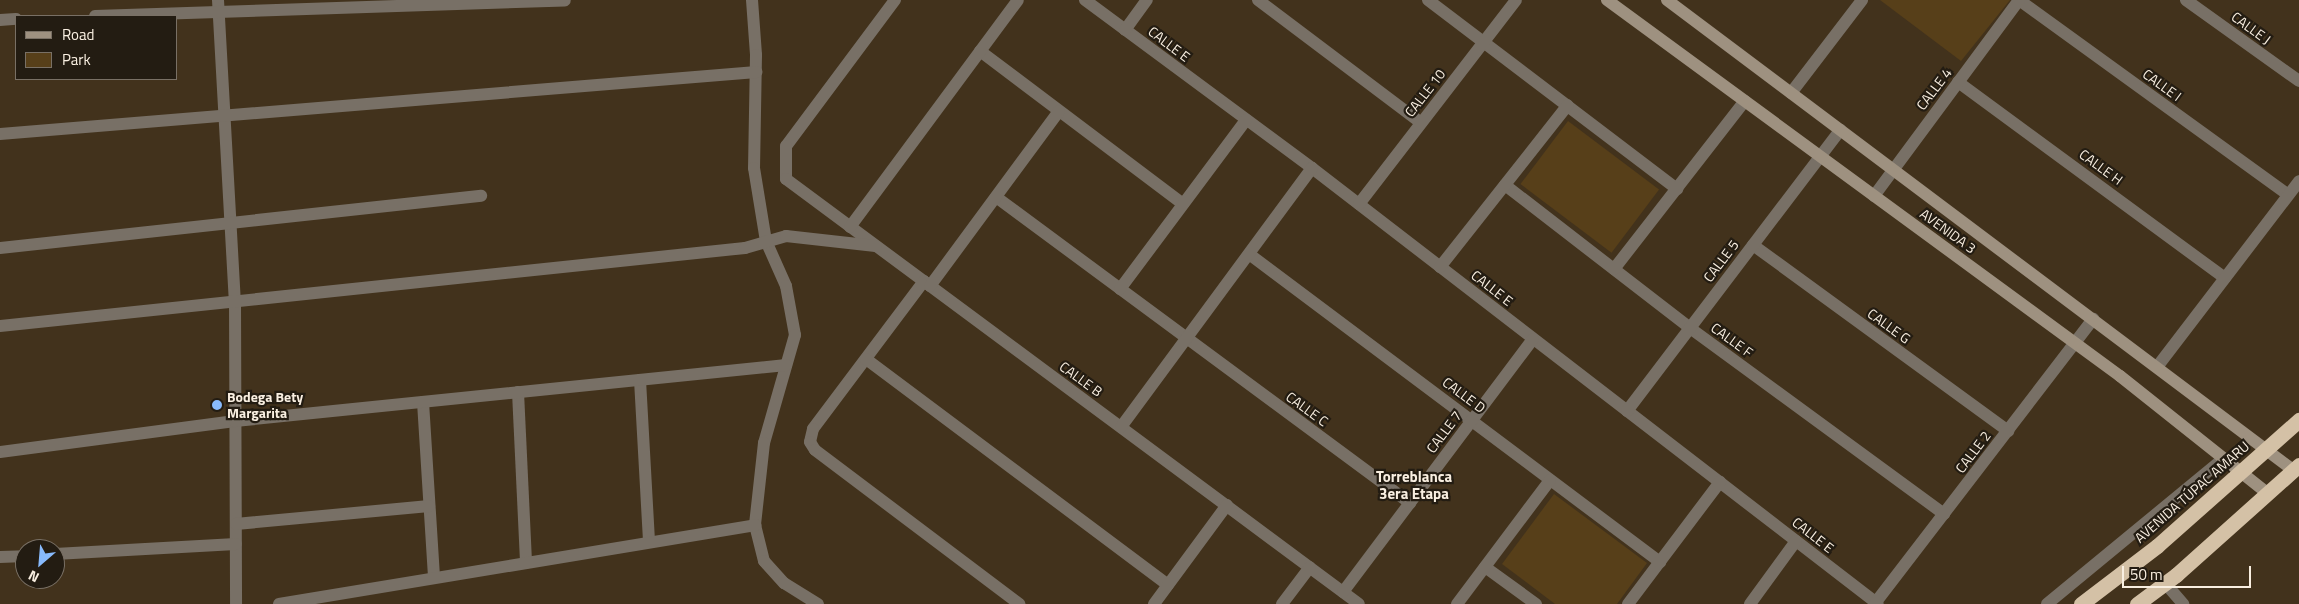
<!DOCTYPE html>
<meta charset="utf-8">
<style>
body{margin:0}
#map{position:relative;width:2299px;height:604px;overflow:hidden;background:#42321c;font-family:"Titillium Web",sans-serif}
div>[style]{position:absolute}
.green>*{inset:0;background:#573f19;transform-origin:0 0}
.street>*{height:12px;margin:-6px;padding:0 6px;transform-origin:6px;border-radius:6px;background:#787066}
.secondary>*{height:12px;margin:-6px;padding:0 6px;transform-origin:6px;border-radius:6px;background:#9e9180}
.highway>*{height:15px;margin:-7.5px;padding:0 7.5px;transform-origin:7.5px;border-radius:7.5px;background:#d4c1a6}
.dots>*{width:14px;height:14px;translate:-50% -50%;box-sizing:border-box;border:2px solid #231c12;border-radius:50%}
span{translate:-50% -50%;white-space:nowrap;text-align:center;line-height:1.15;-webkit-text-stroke:4.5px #231c12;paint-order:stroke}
.street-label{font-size:14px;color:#f9efe1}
.poi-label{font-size:14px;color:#f9efe1;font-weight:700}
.left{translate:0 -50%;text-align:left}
.neighbourhood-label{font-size:15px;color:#f9efe1;font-weight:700}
.legend{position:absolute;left:15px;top:15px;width:162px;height:65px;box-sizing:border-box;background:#231c12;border:1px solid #797065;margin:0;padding:6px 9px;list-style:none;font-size:15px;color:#f9efe1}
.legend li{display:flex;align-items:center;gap:10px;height:25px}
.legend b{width:25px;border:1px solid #797065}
.north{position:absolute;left:15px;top:539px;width:50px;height:50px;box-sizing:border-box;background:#231c12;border:1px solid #797065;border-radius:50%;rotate:207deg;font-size:14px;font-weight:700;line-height:20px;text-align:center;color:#f9efe1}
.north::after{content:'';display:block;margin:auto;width:18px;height:22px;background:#88bafc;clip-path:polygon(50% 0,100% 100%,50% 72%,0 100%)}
.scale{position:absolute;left:2122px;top:566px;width:129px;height:22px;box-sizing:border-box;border:2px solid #f9efe1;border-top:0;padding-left:6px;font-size:15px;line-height:18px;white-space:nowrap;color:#f9efe1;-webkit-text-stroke:4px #231c12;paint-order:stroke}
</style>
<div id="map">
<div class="green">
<div style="clip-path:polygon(1880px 0,2010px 0,1961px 61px)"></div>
<div style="left:1568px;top:121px;width:114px;height:79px;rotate:37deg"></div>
<div style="clip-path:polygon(1554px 494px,1647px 563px,1617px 604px,1555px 604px,1502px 564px)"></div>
</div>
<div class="street">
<div style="left:218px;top:0;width:302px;rotate:86.8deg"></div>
<div style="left:235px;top:302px;width:302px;rotate:89.8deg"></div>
<div style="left:752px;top:0;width:55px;rotate:85.8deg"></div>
<div style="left:756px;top:55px;width:113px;rotate:91deg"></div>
<div style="left:754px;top:168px;width:74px;rotate:80.7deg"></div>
<div style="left:766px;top:241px;width:49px;rotate:66deg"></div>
<div style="left:786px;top:286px;width:50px;rotate:79.6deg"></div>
<div style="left:795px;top:335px;width:112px;rotate:106deg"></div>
<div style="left:764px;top:443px;width:82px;rotate:96.3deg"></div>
<div style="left:755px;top:525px;width:37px;rotate:76deg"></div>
<div style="left:764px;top:561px;width:30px;rotate:48deg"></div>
<div style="left:784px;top:583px;width:40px;rotate:32deg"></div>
<div style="left:895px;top:0;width:182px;rotate:126.7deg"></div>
<div style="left:786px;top:146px;width:33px;rotate:90deg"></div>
<div style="left:786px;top:179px;width:713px;rotate:36.56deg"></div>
<div style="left:1085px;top:0;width:282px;rotate:36.5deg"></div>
<div style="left:1312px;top:168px;width:714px;rotate:37.61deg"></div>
<div style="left:1258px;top:0;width:204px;rotate:37deg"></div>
<div style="left:1428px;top:0;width:313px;rotate:37.2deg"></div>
<div style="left:2019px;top:0;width:332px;rotate:35.9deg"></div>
<div style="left:2186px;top:0;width:139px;rotate:35.6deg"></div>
<div style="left:95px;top:16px;width:470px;rotate:-1.9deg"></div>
<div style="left:0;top:20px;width:16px;rotate:-4deg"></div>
<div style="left:1125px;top:30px;width:37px;rotate:-54deg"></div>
<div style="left:980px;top:51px;width:254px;rotate:37deg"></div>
<div style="left:1958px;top:82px;width:331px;rotate:36.3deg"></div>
<div style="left:1791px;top:93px;width:117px;rotate:-52.6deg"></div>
<div style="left:0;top:134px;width:759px;rotate:-4.69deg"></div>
<div style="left:1505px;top:185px;width:234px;rotate:37.7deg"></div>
<div style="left:1690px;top:328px;width:315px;rotate:36.2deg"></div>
<div style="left:1874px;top:196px;width:244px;rotate:-53.5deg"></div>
<div style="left:996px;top:197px;width:515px;rotate:36.47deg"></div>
<div style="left:1359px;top:204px;width:257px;rotate:-52.4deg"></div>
<div style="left:850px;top:227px;width:282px;rotate:-53.5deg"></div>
<div style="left:1753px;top:245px;width:316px;rotate:36.1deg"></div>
<div style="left:0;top:248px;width:484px;rotate:-6.2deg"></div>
<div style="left:1249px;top:254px;width:514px;rotate:36.85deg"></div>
<div style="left:1440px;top:267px;width:206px;rotate:-51.7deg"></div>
<div style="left:1614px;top:269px;width:213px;rotate:-52.1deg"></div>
<div style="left:924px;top:281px;width:185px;rotate:126.9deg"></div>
<div style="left:813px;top:429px;width:13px;rotate:103deg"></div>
<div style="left:810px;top:442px;width:9px;rotate:58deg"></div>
<div style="left:815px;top:450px;width:256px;rotate:37deg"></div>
<div style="left:930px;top:286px;width:217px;rotate:-53.6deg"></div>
<div style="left:1120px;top:289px;width:211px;rotate:-53.3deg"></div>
<div style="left:0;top:326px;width:749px;rotate:-5.98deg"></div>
<div style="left:745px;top:248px;width:43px;rotate:-16.3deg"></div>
<div style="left:786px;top:236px;width:90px;rotate:6.4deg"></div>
<div style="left:866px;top:359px;width:377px;rotate:36.8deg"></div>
<div style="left:2157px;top:367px;width:234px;rotate:-52.6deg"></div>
<div style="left:640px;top:380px;width:162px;rotate:86.8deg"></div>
<div style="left:518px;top:392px;width:171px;rotate:87.3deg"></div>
<div style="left:423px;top:402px;width:176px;rotate:86.4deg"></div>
<div style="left:1627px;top:411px;width:353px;rotate:-52.8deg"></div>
<div style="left:1121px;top:427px;width:322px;rotate:-53.6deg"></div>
<div style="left:0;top:452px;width:237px;rotate:-7.5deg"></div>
<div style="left:235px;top:421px;width:554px;rotate:-5.8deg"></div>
<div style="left:236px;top:524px;width:194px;rotate:-5.3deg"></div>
<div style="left:55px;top:554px;width:181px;rotate:-3.2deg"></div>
<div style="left:0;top:557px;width:25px;rotate:-2deg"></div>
<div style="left:1485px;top:567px;width:63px;rotate:36deg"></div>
<div style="left:2165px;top:583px;width:28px;rotate:49deg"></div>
<div style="left:1343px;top:592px;width:316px;rotate:-53.1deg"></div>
<div style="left:1876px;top:602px;width:357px;rotate:-52.5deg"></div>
<div style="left:279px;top:604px;width:483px;rotate:-9.4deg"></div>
<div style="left:1154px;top:604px;width:123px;rotate:-53.6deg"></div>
<div style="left:1282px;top:604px;width:46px;rotate:-52.9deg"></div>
<div style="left:1457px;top:604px;width:155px;rotate:-53.1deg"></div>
<div style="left:1628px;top:604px;width:153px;rotate:-53deg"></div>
<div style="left:1750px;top:604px;width:78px;rotate:-53.9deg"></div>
<div style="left:2047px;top:604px;width:229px;rotate:-39.5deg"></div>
</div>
<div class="secondary">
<div style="left:1607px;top:0;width:636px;rotate:36.24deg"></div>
<div style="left:2120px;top:376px;width:188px;rotate:38.5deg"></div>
<div style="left:1667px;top:0;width:783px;rotate:36.9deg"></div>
</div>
<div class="highway">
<div style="left:2081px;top:604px;width:96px;rotate:-37.3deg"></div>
<div style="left:2157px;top:546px;width:190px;rotate:-41.6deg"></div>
<div style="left:2137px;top:604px;width:49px;rotate:-36.6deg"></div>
<div style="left:2176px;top:575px;width:165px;rotate:-41.8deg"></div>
</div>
<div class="dots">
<div style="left:217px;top:405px;background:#88bafc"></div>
</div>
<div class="street-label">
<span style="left:2251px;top:28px;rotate:36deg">CALLE J</span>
<span style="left:1169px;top:44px;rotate:37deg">CALLE E</span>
<span style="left:2162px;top:85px;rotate:36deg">CALLE I</span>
<span style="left:1934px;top:89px;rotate:-53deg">CALLE 4</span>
<span style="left:1425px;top:93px;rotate:-52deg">CALLE 10</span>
<span style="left:2101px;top:167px;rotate:36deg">CALLE H</span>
<span style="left:1948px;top:231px;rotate:36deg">AVENIDA 3</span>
<span style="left:1721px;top:261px;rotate:-53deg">CALLE 5</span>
<span style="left:1492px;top:288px;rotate:38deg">CALLE E</span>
<span style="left:1889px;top:326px;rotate:36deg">CALLE G</span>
<span style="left:1732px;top:340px;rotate:36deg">CALLE F</span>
<span style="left:1081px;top:379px;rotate:36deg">CALLE B</span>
<span style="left:1464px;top:395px;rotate:37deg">CALLE D</span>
<span style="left:1307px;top:409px;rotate:36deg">CALLE C</span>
<span style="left:1444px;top:432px;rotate:-53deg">CALLE 7</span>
<span style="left:1973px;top:452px;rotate:-53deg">CALLE 2</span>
<span style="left:2192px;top:492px;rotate:-41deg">AVENIDA TÚPAC AMARU</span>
<span style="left:1813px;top:535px;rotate:38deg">CALLE E</span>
</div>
<div class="poi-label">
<span class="left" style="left:227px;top:405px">Bodega Bety<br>Margarita</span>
</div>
<div class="neighbourhood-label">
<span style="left:1414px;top:485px">Torreblanca<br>3era Etapa</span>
</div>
<ul class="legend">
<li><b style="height:6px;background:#9e9180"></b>Road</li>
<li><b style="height:14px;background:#573f19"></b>Park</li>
</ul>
<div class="north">N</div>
<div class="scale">50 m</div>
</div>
